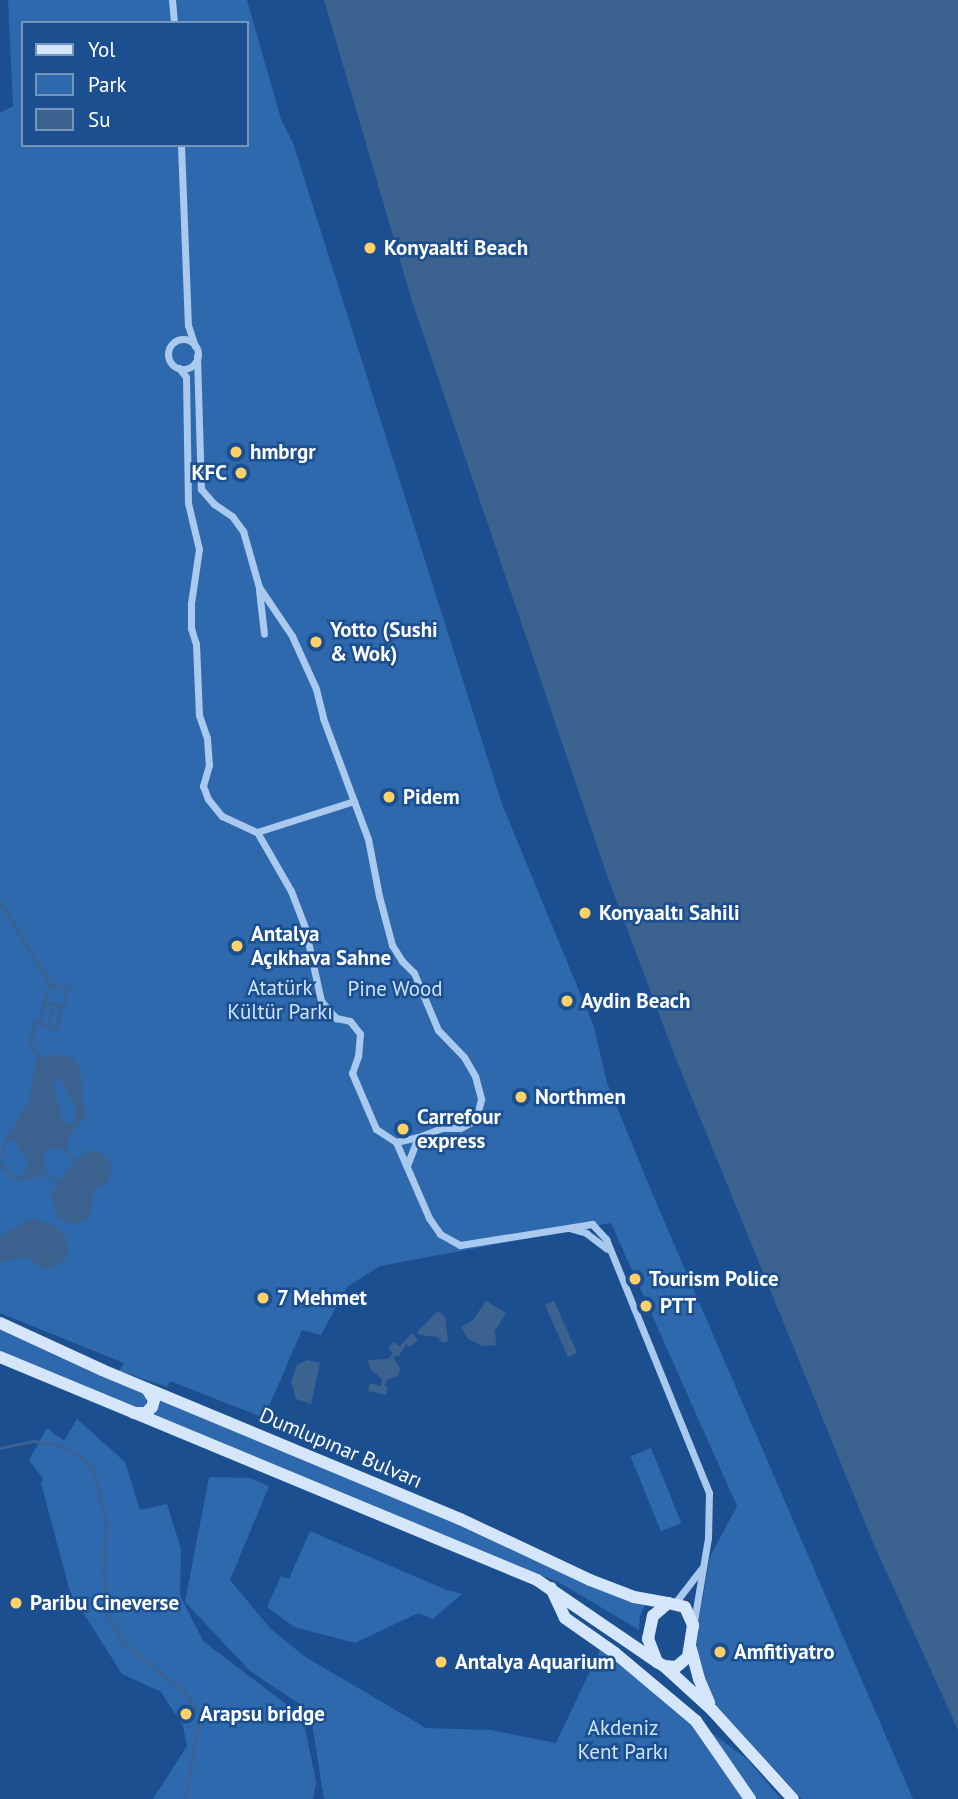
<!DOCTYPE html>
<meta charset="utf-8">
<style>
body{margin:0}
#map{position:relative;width:958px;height:1799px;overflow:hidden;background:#1b4f8f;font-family:"PT Sans",sans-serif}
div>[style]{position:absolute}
.green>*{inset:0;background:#2e69ad;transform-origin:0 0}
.water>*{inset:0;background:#3c6290;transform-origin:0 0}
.stream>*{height:2.5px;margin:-1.25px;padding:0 1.25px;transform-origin:1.25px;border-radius:1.25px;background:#3c6290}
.street>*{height:7px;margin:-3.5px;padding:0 3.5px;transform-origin:3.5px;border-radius:3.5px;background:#a9c9ee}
.street>.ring{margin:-3.5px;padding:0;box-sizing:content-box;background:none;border:7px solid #a9c9ee;border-radius:50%}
.secondary>*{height:12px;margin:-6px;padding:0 6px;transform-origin:6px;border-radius:6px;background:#d6e6fa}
.dots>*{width:19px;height:19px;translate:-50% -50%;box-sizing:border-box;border:4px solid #1b4f8f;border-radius:50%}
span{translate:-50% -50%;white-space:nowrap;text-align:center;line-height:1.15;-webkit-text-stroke:5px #1b4f8f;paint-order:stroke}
.poi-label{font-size:21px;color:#fff;font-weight:700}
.left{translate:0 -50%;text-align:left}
.right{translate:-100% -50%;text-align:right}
.park-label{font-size:21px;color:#cfe3fa}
.street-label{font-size:21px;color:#fff}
.legend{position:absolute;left:21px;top:21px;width:228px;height:126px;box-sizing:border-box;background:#1b4f8f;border:2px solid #7695bc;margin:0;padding:9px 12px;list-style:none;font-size:21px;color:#fff}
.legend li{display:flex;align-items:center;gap:14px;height:35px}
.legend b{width:35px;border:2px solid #7695bc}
</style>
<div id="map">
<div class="green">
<div style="clip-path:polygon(evenodd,8px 0,247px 0,281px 119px,293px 143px,502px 804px,594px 1027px,607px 1083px,653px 1195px,913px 1799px,802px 1799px,715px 1705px,706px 1686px,696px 1647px,697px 1630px,710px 1557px,737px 1506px,611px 1223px,380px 1266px,347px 1287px,321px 1335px,302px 1330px,264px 1418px,170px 1381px,167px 1387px,119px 1371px,124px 1363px,0 1313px,0 113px,13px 106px,8px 0,23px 23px,247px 23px,247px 145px,23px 145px,23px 23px)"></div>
<div style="clip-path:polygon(0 1330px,146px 1394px,146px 1406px,135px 1408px,0 1352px)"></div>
<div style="clip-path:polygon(160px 1398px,645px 1605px,640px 1616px,639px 1630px,560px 1583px,152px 1416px)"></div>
<div style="clip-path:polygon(77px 1419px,125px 1462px,140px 1510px,167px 1504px,181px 1549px,180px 1595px,203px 1641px,303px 1717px,316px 1782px,313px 1799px,153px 1799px,187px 1746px,183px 1726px,161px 1692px,122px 1674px,70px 1592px,41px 1483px,43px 1479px,29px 1460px,47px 1428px,64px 1441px)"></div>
<div style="left:651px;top:1448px;width:81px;height:22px;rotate:68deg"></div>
<div style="clip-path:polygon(209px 1477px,250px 1478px,269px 1486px,230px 1580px,270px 1628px,304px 1656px,426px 1728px,491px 1730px,556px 1743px,600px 1650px,747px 1759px,781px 1799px,324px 1799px,310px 1711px,250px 1671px,185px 1602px)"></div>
<div style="clip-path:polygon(310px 1531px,444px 1589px,462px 1594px,433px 1619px,418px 1613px,355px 1643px,294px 1627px,267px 1607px,281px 1576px,289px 1579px)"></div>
</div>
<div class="water">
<div style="clip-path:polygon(324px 0,958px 0,958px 1730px,875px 1547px,676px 1059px,608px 878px,412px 301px)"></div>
<div style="clip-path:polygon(evenodd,59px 1054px,73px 1058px,81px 1070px,82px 1098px,87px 1115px,72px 1131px,66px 1149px,48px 1150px,43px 1155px,45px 1171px,42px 1176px,16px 1181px,0 1168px,4px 1141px,29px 1102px,36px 1058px,59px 1054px,60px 1080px,75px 1107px,74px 1121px,67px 1124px,62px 1119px,53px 1081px,60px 1080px,59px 1054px,12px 1137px,29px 1164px,22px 1177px,12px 1176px,2px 1162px,6px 1145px,12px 1137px)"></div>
<div style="clip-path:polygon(88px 1151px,97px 1151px,106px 1156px,111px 1164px,111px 1173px,107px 1182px,93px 1191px,91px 1211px,86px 1219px,78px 1224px,69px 1224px,57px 1216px,50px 1195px,75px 1160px)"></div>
<div style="clip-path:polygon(32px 1218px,55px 1226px,65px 1236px,69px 1252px,64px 1261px,50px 1268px,40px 1267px,27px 1257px,4px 1261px,0 1265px,0 1236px)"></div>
<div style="clip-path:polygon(486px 1301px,506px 1313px,495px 1331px,496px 1345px,483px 1346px,468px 1339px,461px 1327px,473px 1320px)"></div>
<div style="left:554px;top:1301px;width:57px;height:10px;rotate:66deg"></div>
<div style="clip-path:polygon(438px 1311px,445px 1317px,448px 1341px,443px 1343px,437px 1337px,420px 1335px,417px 1332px)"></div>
<div style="clip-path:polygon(412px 1333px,418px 1340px,410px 1347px,406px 1344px,399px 1356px,393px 1357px,400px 1368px,399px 1375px,387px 1380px,384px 1386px,388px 1387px,386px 1395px,368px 1391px,370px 1383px,381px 1386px,382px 1379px,371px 1370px,367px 1360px,387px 1359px,391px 1356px,392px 1352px,388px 1349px,393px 1342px,400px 1346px)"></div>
<div style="clip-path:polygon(307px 1360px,320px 1363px,311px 1404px,296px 1399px,291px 1382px,297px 1365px)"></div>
</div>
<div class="stream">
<div style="left:0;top:901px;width:97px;rotate:58.9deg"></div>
<div style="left:50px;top:984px;width:18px;rotate:13deg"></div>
<div style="left:68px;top:988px;width:20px;rotate:105deg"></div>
<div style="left:63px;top:1007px;width:20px;rotate:-165deg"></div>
<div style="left:39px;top:1023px;width:39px;rotate:-75deg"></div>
<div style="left:48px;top:1025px;width:21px;rotate:-76deg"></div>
<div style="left:38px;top:1057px;width:16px;rotate:-120deg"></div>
<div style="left:30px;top:1043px;width:22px;rotate:-77deg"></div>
<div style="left:35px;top:1022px;width:23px;rotate:15deg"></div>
<div style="left:57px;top:1028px;width:22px;rotate:-80deg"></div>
<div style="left:66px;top:1149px;width:14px;rotate:51deg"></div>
<div style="left:44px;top:1173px;width:17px;rotate:33deg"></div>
<div style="left:0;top:1448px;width:34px;rotate:-12deg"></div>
<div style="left:33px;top:1441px;width:29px;rotate:10deg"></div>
<div style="left:62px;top:1446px;width:30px;rotate:30deg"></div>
<div style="left:88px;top:1461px;width:23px;rotate:67deg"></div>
<div style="left:97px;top:1482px;width:45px;rotate:77.2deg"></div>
<div style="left:107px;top:1526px;width:37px;rotate:95deg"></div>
<div style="left:104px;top:1563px;width:52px;rotate:86.7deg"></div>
<div style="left:107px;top:1615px;width:33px;rotate:59deg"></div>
<div style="left:124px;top:1643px;width:80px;rotate:38.9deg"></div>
<div style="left:186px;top:1693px;width:26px;rotate:58deg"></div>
<div style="left:200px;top:1715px;width:85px;rotate:99.5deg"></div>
</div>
<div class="street">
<div style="left:172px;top:0;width:23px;rotate:85deg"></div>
<div style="left:181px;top:145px;width:180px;rotate:87.8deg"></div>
<div style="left:188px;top:325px;width:22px;rotate:72deg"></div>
<div class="ring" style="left:168px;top:339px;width:23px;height:23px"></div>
<div style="left:197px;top:356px;width:133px;rotate:88.3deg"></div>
<div style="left:201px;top:489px;width:20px;rotate:49deg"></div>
<div style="left:214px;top:504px;width:22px;rotate:34deg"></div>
<div style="left:232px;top:516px;width:19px;rotate:54deg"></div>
<div style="left:243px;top:531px;width:58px;rotate:74.1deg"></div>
<div style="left:259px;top:587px;width:59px;rotate:56deg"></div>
<div style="left:292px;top:636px;width:58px;rotate:65.6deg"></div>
<div style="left:316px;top:689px;width:30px;rotate:76deg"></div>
<div style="left:323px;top:718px;width:129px;rotate:69.6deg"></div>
<div style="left:368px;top:839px;width:58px;rotate:79.1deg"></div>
<div style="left:379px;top:896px;width:51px;rotate:75.1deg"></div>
<div style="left:392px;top:945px;width:19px;rotate:58deg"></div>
<div style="left:402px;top:961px;width:17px;rotate:45deg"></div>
<div style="left:414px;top:973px;width:62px;rotate:67.2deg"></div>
<div style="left:438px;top:1030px;width:37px;rotate:46deg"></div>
<div style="left:464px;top:1057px;width:22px;rotate:60deg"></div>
<div style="left:475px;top:1076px;width:24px;rotate:75deg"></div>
<div style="left:481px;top:1099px;width:22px;rotate:103deg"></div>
<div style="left:476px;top:1120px;width:18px;rotate:153deg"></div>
<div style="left:460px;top:1128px;width:18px;rotate:180deg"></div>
<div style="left:442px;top:1128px;width:26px;rotate:159deg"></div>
<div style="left:418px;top:1137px;width:30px;rotate:111deg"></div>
<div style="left:179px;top:368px;width:11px;rotate:52deg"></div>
<div style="left:186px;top:377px;width:126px;rotate:89.1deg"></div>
<div style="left:188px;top:503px;width:47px;rotate:76.6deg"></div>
<div style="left:199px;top:549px;width:55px;rotate:98.4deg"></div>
<div style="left:191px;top:603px;width:25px;rotate:90deg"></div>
<div style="left:191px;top:628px;width:17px;rotate:73deg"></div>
<div style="left:196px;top:644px;width:71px;rotate:87.6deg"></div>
<div style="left:199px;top:715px;width:24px;rotate:71deg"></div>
<div style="left:207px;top:738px;width:27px;rotate:86deg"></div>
<div style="left:209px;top:765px;width:22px;rotate:106deg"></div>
<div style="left:203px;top:786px;width:14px;rotate:69deg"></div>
<div style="left:208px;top:799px;width:22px;rotate:51deg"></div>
<div style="left:222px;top:816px;width:38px;rotate:25deg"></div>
<div style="left:257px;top:832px;width:68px;rotate:60deg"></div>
<div style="left:291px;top:891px;width:40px;rotate:69deg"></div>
<div style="left:305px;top:928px;width:75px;rotate:77.6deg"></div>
<div style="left:321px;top:1001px;width:23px;rotate:49deg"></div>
<div style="left:336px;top:1018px;width:14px;rotate:12deg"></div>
<div style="left:350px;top:1021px;width:16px;rotate:52deg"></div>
<div style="left:360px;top:1034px;width:22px;rotate:95deg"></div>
<div style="left:358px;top:1056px;width:18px;rotate:109deg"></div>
<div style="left:352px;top:1073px;width:61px;rotate:66.8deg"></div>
<div style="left:376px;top:1129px;width:24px;rotate:33deg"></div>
<div style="left:396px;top:1142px;width:83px;rotate:66.5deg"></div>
<div style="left:429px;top:1218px;width:19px;rotate:55deg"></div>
<div style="left:440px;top:1234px;width:23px;rotate:29deg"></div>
<div style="left:460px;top:1245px;width:134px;rotate:-9deg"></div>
<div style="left:592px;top:1224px;width:21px;rotate:47deg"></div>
<div style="left:606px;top:1239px;width:274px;rotate:67.9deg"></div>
<div style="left:709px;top:1493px;width:45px;rotate:91.3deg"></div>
<div style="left:708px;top:1538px;width:85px;rotate:99.5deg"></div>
<div style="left:259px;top:590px;width:44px;rotate:83.5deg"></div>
<div style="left:257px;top:832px;width:102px;rotate:-17.7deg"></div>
<div style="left:396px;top:1142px;width:23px;rotate:-13deg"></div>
<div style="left:569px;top:1228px;width:18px;rotate:16deg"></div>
<div style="left:586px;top:1233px;width:26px;rotate:37deg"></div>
<div style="left:675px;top:1603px;width:44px;rotate:-52.4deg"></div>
</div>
<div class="secondary">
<div style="left:0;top:1323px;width:112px;rotate:24.7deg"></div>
<div style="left:102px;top:1370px;width:388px;rotate:22.6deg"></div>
<div style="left:460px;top:1519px;width:144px;rotate:25.1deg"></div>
<div style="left:590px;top:1580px;width:47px;rotate:21.1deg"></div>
<div style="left:634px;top:1597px;width:35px;rotate:10deg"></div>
<div style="left:0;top:1357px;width:581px;rotate:22.55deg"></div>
<div style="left:537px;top:1580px;width:145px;rotate:34.3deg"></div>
<div style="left:134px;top:1413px;width:12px"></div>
<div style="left:146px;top:1413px;width:8px;rotate:-45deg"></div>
<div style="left:152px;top:1407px;width:7px;rotate:-74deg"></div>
<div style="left:154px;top:1400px;width:13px;rotate:-122deg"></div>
<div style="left:551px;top:1588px;width:33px;rotate:65deg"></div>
<div style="left:565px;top:1618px;width:61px;rotate:35deg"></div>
<div style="left:615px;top:1653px;width:106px;rotate:40deg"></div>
<div style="left:696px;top:1721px;width:95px;rotate:55.3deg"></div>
<div style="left:668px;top:1603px;width:17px;rotate:13deg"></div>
<div style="left:685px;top:1607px;width:20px;rotate:66deg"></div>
<div style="left:693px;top:1625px;width:32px;rotate:99deg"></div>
<div style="left:688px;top:1657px;width:16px;rotate:140deg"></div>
<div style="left:676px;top:1667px;width:12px;rotate:-175deg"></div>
<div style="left:664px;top:1666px;width:8px;rotate:-150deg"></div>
<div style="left:657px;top:1662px;width:25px;rotate:-111deg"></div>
<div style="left:648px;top:1639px;width:24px;rotate:-78deg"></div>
<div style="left:653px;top:1616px;width:20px;rotate:-41deg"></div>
<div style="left:691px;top:1649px;width:31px;rotate:75deg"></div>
<div style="left:699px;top:1679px;width:26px;rotate:67deg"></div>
<div style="left:664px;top:1666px;width:65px;rotate:42.5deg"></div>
<div style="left:712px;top:1710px;width:120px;rotate:47.7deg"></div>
</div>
<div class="dots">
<div style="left:370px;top:248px;background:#ffd166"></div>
<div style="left:236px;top:452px;background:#ffd166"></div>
<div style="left:241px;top:473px;background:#ffd166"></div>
<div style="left:316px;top:642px;background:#ffd166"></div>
<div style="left:389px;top:797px;background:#ffd166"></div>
<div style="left:585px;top:913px;background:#ffd166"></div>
<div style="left:237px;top:946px;background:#ffd166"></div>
<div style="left:567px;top:1001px;background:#ffd166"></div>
<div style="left:521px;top:1097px;background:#ffd166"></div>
<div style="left:403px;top:1129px;background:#ffd166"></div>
<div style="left:635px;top:1279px;background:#ffd166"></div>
<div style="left:263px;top:1298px;background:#ffd166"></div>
<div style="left:646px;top:1306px;background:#ffd166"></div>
<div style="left:16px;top:1603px;background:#ffd166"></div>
<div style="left:720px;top:1652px;background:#ffd166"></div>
<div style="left:441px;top:1662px;background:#ffd166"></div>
<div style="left:186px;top:1714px;background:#ffd166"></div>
</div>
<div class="poi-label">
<span class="left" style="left:384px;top:248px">Konyaalti Beach</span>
<span class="left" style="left:250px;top:452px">hmbrgr</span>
<span class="right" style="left:227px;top:473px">KFC</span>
<span class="left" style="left:330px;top:642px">Yotto (Sushi<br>&amp; Wok)</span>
<span class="left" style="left:403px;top:797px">Pidem</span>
<span class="left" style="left:599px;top:913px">Konyaaltı Sahili</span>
<span class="left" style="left:251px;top:946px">Antalya<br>Açıkhava Sahne</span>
<span class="left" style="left:581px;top:1001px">Aydin Beach</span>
<span class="left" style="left:535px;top:1097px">Northmen</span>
<span class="left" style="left:417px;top:1129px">Carrefour<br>express</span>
<span class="left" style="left:649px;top:1279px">Tourism Police</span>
<span class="left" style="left:277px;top:1298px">7 Mehmet</span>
<span class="left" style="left:660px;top:1306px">PTT</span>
<span class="left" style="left:30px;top:1603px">Paribu Cineverse</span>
<span class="left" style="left:734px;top:1652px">Amfitiyatro</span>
<span class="left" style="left:455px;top:1662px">Antalya Aquarium</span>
<span class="left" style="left:200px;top:1714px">Arapsu bridge</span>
</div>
<div class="park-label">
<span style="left:280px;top:1000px">Atatürk<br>Kültür Parkı</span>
<span style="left:395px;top:989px">Pine Wood</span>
<span style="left:623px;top:1740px">Akdeniz<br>Kent Parkı</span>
</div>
<div class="street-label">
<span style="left:341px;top:1448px;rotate:23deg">Dumlupınar Bulvarı</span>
</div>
<ul class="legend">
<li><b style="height:9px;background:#d6e6fa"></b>Yol</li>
<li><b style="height:19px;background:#2e69ad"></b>Park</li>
<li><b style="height:19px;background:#3c6290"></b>Su</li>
</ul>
</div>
